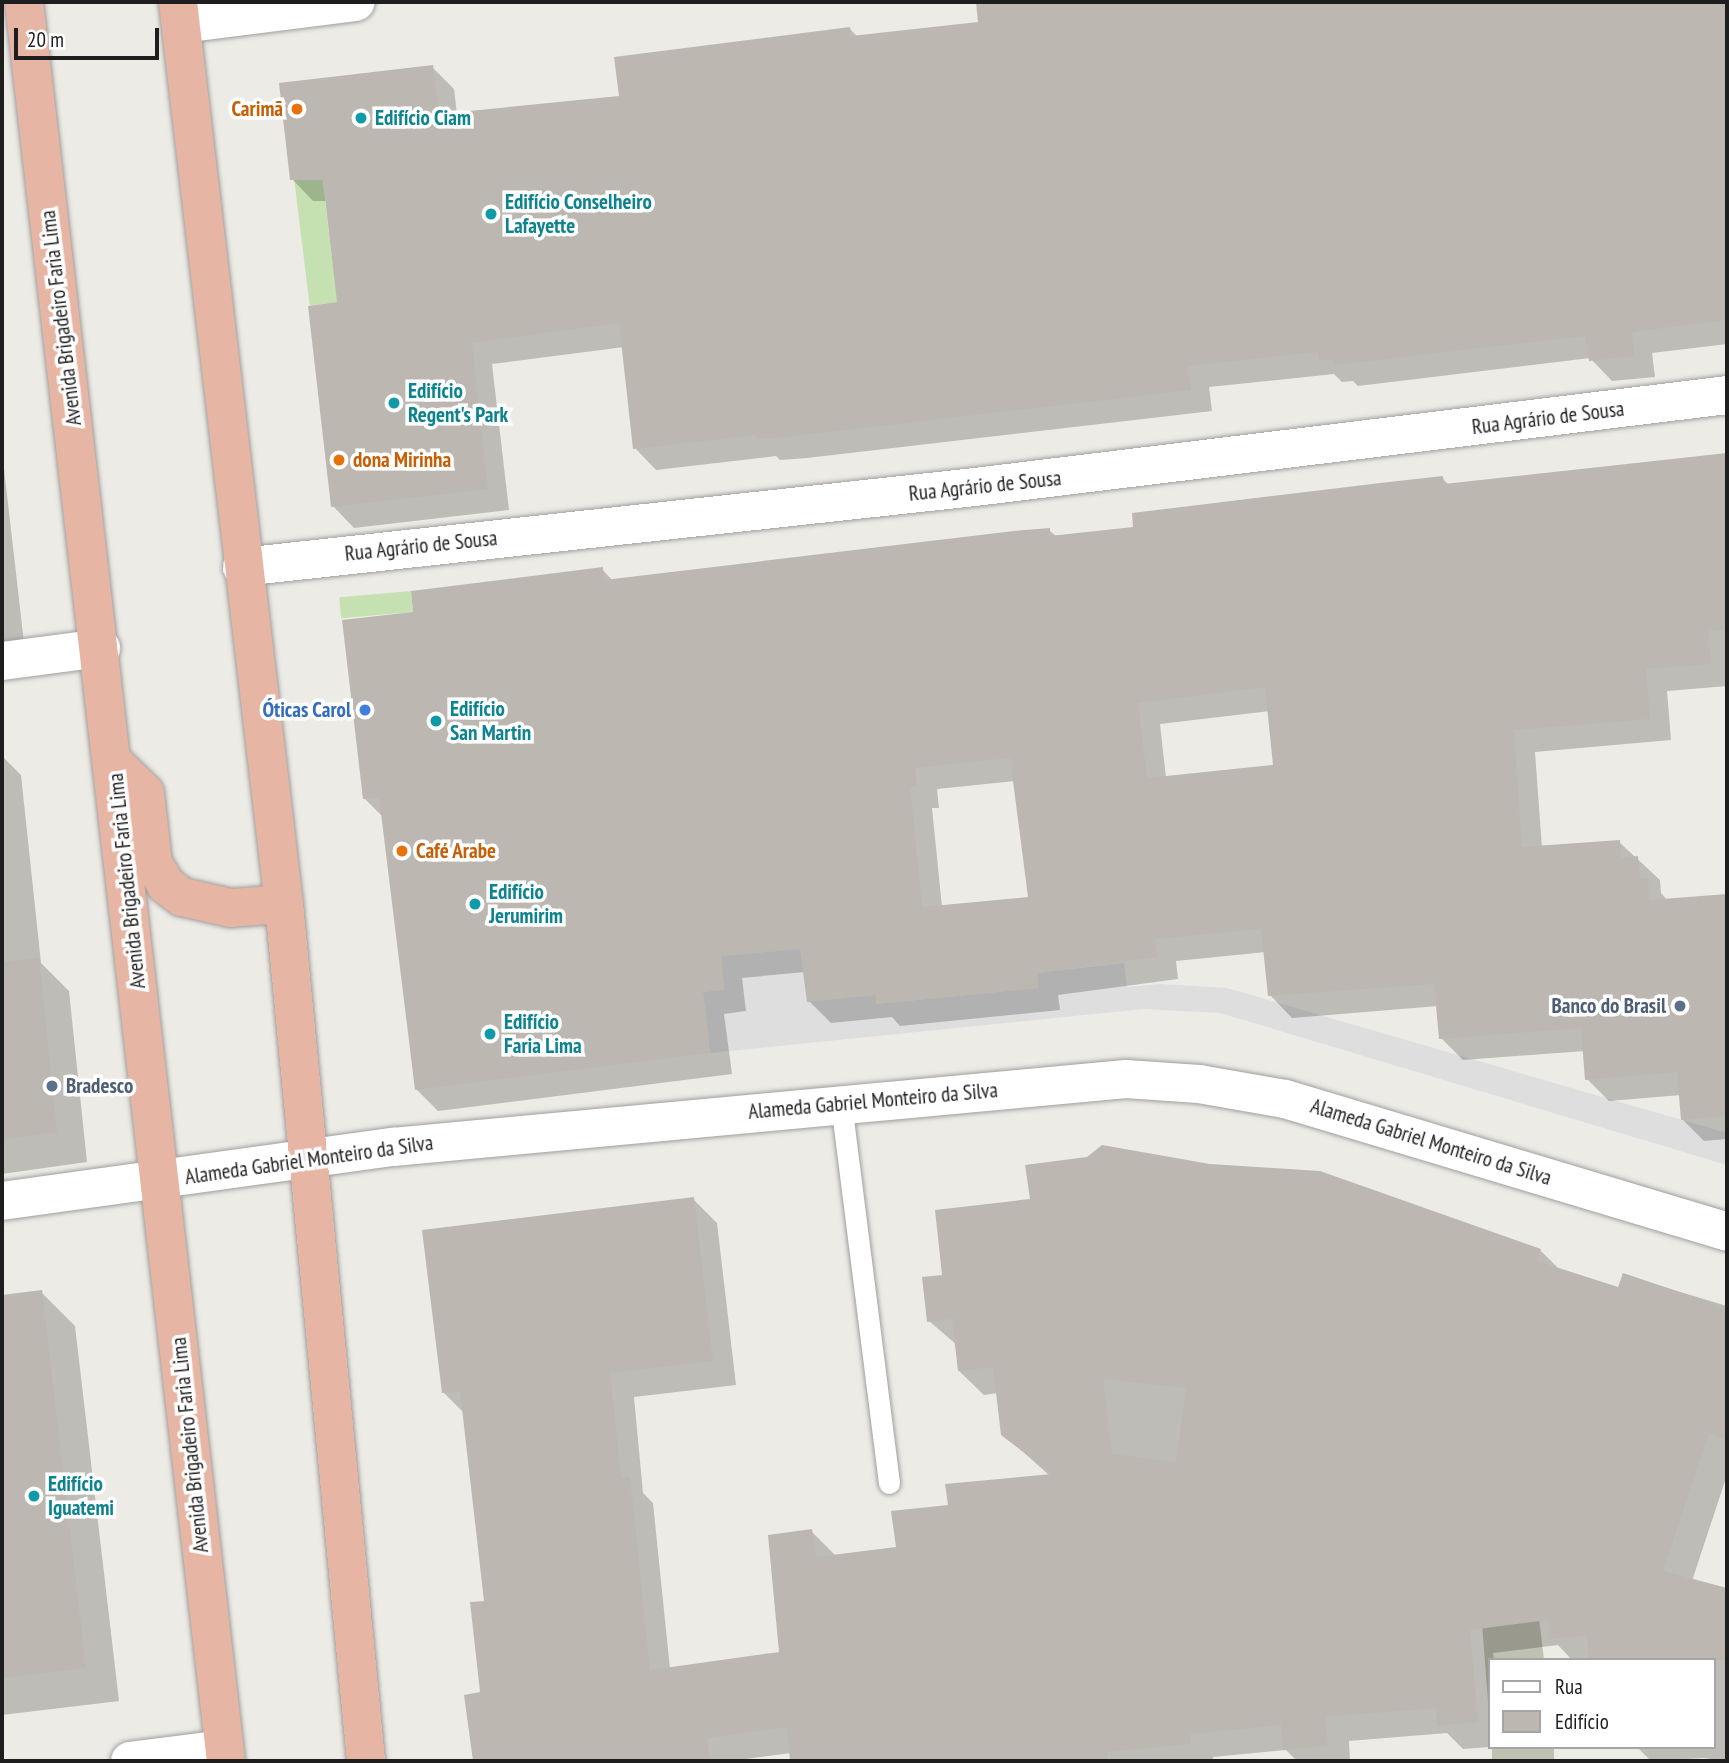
<!DOCTYPE html>
<meta charset="utf-8">
<style>
body{margin:0}
#map{position:relative;width:1729px;height:1763px;overflow:hidden;background:#edebe5;font-family:"PT Sans Narrow",sans-serif}
div>[style]{position:absolute}
.construction>*{inset:0;background:#c0c1b1;transform-origin:0 0}
.grass>*{inset:0;background:#c6e1b1;transform-origin:0 0}
.parking>*{inset:0;background:#dedede}
.shadow>*{inset:0;background:#0003}
.building>*{inset:0;background:#bdb7b2}
.roads{filter:drop-shadow(0 0 2px #9f9f9f) drop-shadow(0 0 2px #9f9f9f)}
.service>*{height:21px;margin:-10.5px;padding:0 10.5px;transform-origin:10.5px;border-radius:10.5px;background:#fff}
.minor>*{height:38px;margin:-19px;padding:0 19px;transform-origin:19px;border-radius:19px;background:#fff}
.tertiary>*{height:38px;margin:-19px;padding:0 19px;transform-origin:19px;border-radius:19px;background:#fff}
.trunk>*{height:38px;margin:-19px;padding:0 19px;transform-origin:19px;border-radius:19px;background:#e6b5a3}
.dots>*{width:19px;height:19px;translate:-50% -50%;box-sizing:border-box;border:4px solid #fff;border-radius:50%}
span{translate:-50% -50%;white-space:nowrap;text-align:center;line-height:1.15;-webkit-text-stroke:7px #fff;paint-order:stroke}
.food-label{font-size:21px;color:#c56008;font-weight:700}
.right{translate:-100% -50%;text-align:right}
.left{translate:0 -50%;text-align:left}
.culture-label{font-size:21px;color:#0d838f;font-weight:700}
.street-label{font-size:21px;color:#1e1e1e}
.shop-label{font-size:21px;color:#366cbe;font-weight:700}
.service-label{font-size:21px;color:#4e5e75;font-weight:700}
.frame{position:absolute;inset:0;border:4px solid #1e1e1e;pointer-events:none}
.legend{position:absolute;left:1488px;top:1658px;width:228px;height:91px;box-sizing:border-box;background:#fff;border:2px solid #a5a5a5;margin:0;padding:9px 12px;list-style:none;font-size:21px;color:#1e1e1e}
.legend li{display:flex;align-items:center;gap:14px;height:35px}
.legend b{width:35px;border:2px solid #a5a5a5}
.scale{position:absolute;left:14px;top:28px;width:145px;height:32px;box-sizing:border-box;border:4px solid #1e1e1e;border-top:0;padding-left:9px;font-size:21px;line-height:24px;white-space:nowrap;color:#1e1e1e;-webkit-text-stroke:5px #fff;paint-order:stroke}
</style>
<div id="map">
<div class="construction">
<div style="clip-path:polygon(1524px 1490px,1544px 1660px,1489px 1660px,1489px 1714px,1472px 1494px)"></div>
<div style="left:1492px;top:1747px;width:62px;height:14px"></div>
</div>
<div class="grass">
<div style="left:322px;top:176px;width:127px;height:28px;rotate:83deg"></div>
<div style="left:411px;top:591px;width:21px;height:72px;rotate:85deg"></div>
</div>
<div class="parking">
<div style="clip-path:polygon(800px 949px,875px 993px,877px 1004px,1038px 988px,1037px 973px,1124px 963px,1127px 987px,1160px 984px,1227px 988px,1727px 1133px,1727px 1165px,1220px 1013px,1143px 1009px,710px 1053px,703px 992px,724px 989px,721px 956px)"></div>
</div>
<div class="shadow">
<div style="clip-path:polygon(978px 2px,1727px 2px,1727px 344px,1652px 353px,1655px 377px,1612px 381px,1590px 358px,1358px 386px,1353px 381px,1342px 382px,1334px 374px,1209px 387px,1212px 411px,807px 458px,780px 460px,776px 456px,656px 470px,635px 448px,624px 347px,492px 364px,509px 510px,354px 528px,333px 506px,339px 304px,327px 201px,313px 201px,292px 179px,432px 67px,454px 89px,457px 114px,620px 97px,850px 29px,858px 37px,980px 23px)"></div>
<div style="clip-path:polygon(2px 451px,24px 643px,2px 646px)"></div>
<div style="clip-path:polygon(evenodd,1727px 455px,1727px 686px,1667px 691px,1671px 740px,1535px 752px,1542px 848px,1619px 842px,1660px 880px,1661px 893px,1667px 900px,1727px 895px,1727px 1139px,1704px 1141px,1682px 1119px,1681px 1095px,1609px 1101px,1587px 1079px,1585px 1051px,1463px 1060px,1441px 1038px,1438px 1006px,1292px 1018px,1270px 995px,1266px 952px,1176px 961px,1178px 979px,1058px 995px,1060px 1010px,900px 1026px,892px 1017px,831px 1023px,809px 1001px,805px 972px,742px 978px,746px 1011px,724px 1014px,732px 1074px,438px 1111px,416px 1089px,383px 817px,364px 798px,415px 614px,602px 569px,613px 581px,1049px 530px,1057px 537px,1135px 529px,1442px 478px,1449px 485px,1727px 455px,1270px 711px,1275px 767px,1166px 778px,1160px 724px,1270px 711px,1727px 455px,1015px 781px,1030px 898px,942px 907px,932px 808px,939px 808px,937px 789px,1015px 781px)"></div>
<div style="clip-path:polygon(2px 756px,21px 775px,41px 963px,69px 991px,87px 1162px,2px 1174px)"></div>
<div style="clip-path:polygon(693px 1199px,717px 1223px,736px 1385px,634px 1397px,643px 1493px,653px 1503px,670px 1669px,781px 1653px,811px 1531px,835px 1555px,898px 1549px,950px 1506px,1050px 1476px,1003px 1434px,998px 1393px,984px 1395px,959px 1371px,957px 1345px,929px 1321px,1540px 1250px,1560px 1270px,1619px 1289px,1624px 1275px,1727px 1306px,1727px 1475px,1692px 1581px,1727px 1590px,1727px 1761px,1703px 1758px,1651px 1761px,1637px 1747px,1713px 1747px,1713px 1660px,1572px 1660px,1558px 1645px,1493px 1653px,1494px 1660px,1489px 1660px,1489px 1747px,1463px 1749px,1447px 1733px,1349px 1741px,1350px 1761px,1297px 1761px,1286px 1750px,1213px 1757px,1213px 1761px,792px 1761px,791px 1753px,731px 1761px,475px 1761px,466px 1697px,482px 1694px,486px 1602px,464px 1413px,443px 1392px)"></div>
<div style="clip-path:polygon(41px 1292px,75px 1326px,119px 1701px,2px 1715px,2px 1296px)"></div>
</div>
<div class="building">
<div style="clip-path:polygon(976px 2px,1727px 2px,1727px 320px,1632px 332px,1634px 356px,1589px 361px,1585px 336px,1335px 365px,1334px 359px,1319px 361px,1318px 352px,1188px 366px,1191px 390px,785px 437px,757px 439px,756px 435px,633px 449px,619px 323px,472px 343px,488px 489px,331px 507px,308px 306px,337px 302px,323px 180px,290px 180px,279px 83px,433px 65px,439px 114px,619px 96px,614px 57px,850px 27px,851px 36px,978px 22px)"></div>
<div style="clip-path:polygon(evenodd,1727px 453px,1727px 630px,1708px 631px,1711px 664px,1646px 669px,1650px 719px,1514px 730px,1522px 847px,1620px 840px,1621px 858px,1638px 856px,1640px 879px,1648px 878px,1649px 900px,1727px 894px,1727px 1116px,1681px 1120px,1677px 1072px,1585px 1080px,1581px 1028px,1439px 1039px,1434px 984px,1268px 996px,1261px 929px,1155px 939px,1157px 957px,1037px 973px,1039px 988px,876px 1004px,876px 995px,807px 1002px,800px 949px,721px 956px,724px 990px,703px 992px,710px 1053px,415px 1090px,379px 797px,363px 799px,342px 620px,413px 612px,411px 591px,603px 567px,604px 580px,1014px 531px,1050px 528px,1050px 536px,1133px 527px,1132px 513px,1389px 482px,1443px 476px,1444px 484px,1727px 453px,1265px 687px,1273px 765px,1147px 778px,1138px 703px,1265px 687px,1727px 453px,1010px 758px,1028px 897px,922px 907px,910px 787px,917px 786px,915px 768px,1010px 758px)"></div>
<div style="clip-path:polygon(39px 958px,57px 1132px,2px 1140px,2px 962px)"></div>
<div style="clip-path:polygon(evenodd,1102px 1145px,1210px 1164px,1320px 1171px,1541px 1249px,1537px 1261px,1618px 1287px,1623px 1273px,1727px 1308px,1727px 1440px,1709px 1434px,1663px 1571px,1727px 1588px,1727px 1660px,1589px 1660px,1587px 1636px,1550px 1639px,1548px 1620px,1470px 1630px,1478px 1722px,1437px 1726px,1436px 1708px,1325px 1717px,1328px 1746px,1283px 1750px,1281px 1725px,1190px 1734px,1191px 1744px,1107px 1752px,1108px 1761px,790px 1761px,787px 1727px,707px 1738px,710px 1761px,473px 1761px,464px 1695px,480px 1692px,470px 1602px,484px 1601px,460px 1391px,442px 1393px,422px 1230px,694px 1197px,713px 1361px,610px 1373px,621px 1478px,630px 1477px,650px 1670px,779px 1652px,768px 1535px,812px 1529px,816px 1557px,896px 1547px,891px 1511px,948px 1505px,945px 1484px,1052px 1474px,1001px 1435px,993px 1367px,958px 1371px,952px 1319px,927px 1322px,922px 1277px,942px 1275px,935px 1210px,1030px 1199px,1025px 1165px,1087px 1157px,1102px 1145px,1103px 1379px,1186px 1388px,1176px 1462px,1112px 1454px,1103px 1379px)"></div>
<div style="clip-path:polygon(42px 1290px,86px 1668px,2px 1678px,2px 1295px)"></div>
</div>
<div class="roads">
<div class="service">
<div style="left:841px;top:1103px;width:383px;rotate:82.8deg"></div>
</div>
<div class="minor">
<div style="left:181px;top:24px;width:176px;rotate:-7.2deg"></div>
<div style="left:242px;top:567px;width:737px;rotate:-6.23deg"></div>
<div style="left:975px;top:487px;width:758px;rotate:-6.97deg"></div>
<div style="left:2px;top:661px;width:100px;rotate:-7.5deg"></div>
<div style="left:130px;top:1761px;width:95px;rotate:-7.3deg"></div>
</div>
<div class="tertiary">
<div style="left:2px;top:1201px;width:395px;rotate:-7.9deg"></div>
<div style="left:393px;top:1147px;width:736px;rotate:-5.3deg"></div>
<div style="left:1126px;top:1079px;width:73px;rotate:3.9deg"></div>
<div style="left:1199px;top:1084px;width:87px;rotate:9.9deg"></div>
<div style="left:1285px;top:1099px;width:462px;rotate:16.7deg"></div>
</div>
<div class="trunk">
<div style="left:24px;top:2px;width:1771px;rotate:83.45deg"></div>
<div style="left:178px;top:2px;width:908px;rotate:83.3deg"></div>
<div style="left:284px;top:904px;width:861px;rotate:84.53deg"></div>
<div style="left:114px;top:763px;width:43px;rotate:44.1deg"></div>
<div style="left:145px;top:793px;width:70px;rotate:83.5deg"></div>
<div style="left:153px;top:863px;width:26px;rotate:59deg"></div>
<div style="left:166px;top:885px;width:20px;rotate:37deg"></div>
<div style="left:182px;top:897px;width:50px;rotate:12.7deg"></div>
<div style="left:231px;top:908px;width:53px;rotate:-4.3deg"></div>
</div>
</div>
<div class="dots">
<div style="left:297px;top:109px;background:#e8710a"></div>
<div style="left:361px;top:118px;background:#0f9aa8"></div>
<div style="left:491px;top:214px;background:#0f9aa8"></div>
<div style="left:394px;top:403px;background:#0f9aa8"></div>
<div style="left:339px;top:460px;background:#e8710a"></div>
<div style="left:365px;top:710px;background:#3f7fe0"></div>
<div style="left:436px;top:721px;background:#0f9aa8"></div>
<div style="left:402px;top:851px;background:#e8710a"></div>
<div style="left:475px;top:904px;background:#0f9aa8"></div>
<div style="left:1680px;top:1006px;background:#5c6f8a"></div>
<div style="left:490px;top:1034px;background:#0f9aa8"></div>
<div style="left:52px;top:1086px;background:#5c6f8a"></div>
<div style="left:34px;top:1496px;background:#0f9aa8"></div>
</div>
<div class="food-label">
<span class="right" style="left:283px;top:109px">Carimã</span>
<span class="left" style="left:353px;top:460px">dona Mirinha</span>
<span class="left" style="left:416px;top:851px">Café Arabe</span>
</div>
<div class="culture-label">
<span class="left" style="left:375px;top:118px">Edifício Ciam</span>
<span class="left" style="left:505px;top:214px">Edifício Conselheiro<br>Lafayette</span>
<span class="left" style="left:408px;top:403px">Edifício<br>Regent's Park</span>
<span class="left" style="left:450px;top:721px">Edifício<br>San Martin</span>
<span class="left" style="left:489px;top:904px">Edifício<br>Jerumirim</span>
<span class="left" style="left:504px;top:1034px">Edifício<br>Faria Lima</span>
<span class="left" style="left:48px;top:1496px">Edifício<br>Iguatemi</span>
</div>
<div class="street-label">
<span style="left:61px;top:318px;rotate:-97deg">Avenida Brigadeiro Faria Lima</span>
<span style="left:1548px;top:418px;rotate:-7deg">Rua Agrário de Sousa</span>
<span style="left:985px;top:486px;rotate:-6deg">Rua Agrário de Sousa</span>
<span style="left:421px;top:546px;rotate:-6deg">Rua Agrário de Sousa</span>
<span style="left:127px;top:881px;rotate:-96deg">Avenida Brigadeiro Faria Lima</span>
<span style="left:873px;top:1101px;rotate:-5deg">Alameda Gabriel Monteiro da Silva</span>
<span style="left:1431px;top:1142px;rotate:17deg">Alameda Gabriel Monteiro da Silva</span>
<span style="left:309px;top:1160px;rotate:-8deg">Alameda Gabriel Monteiro da Silva</span>
<span style="left:190px;top:1445px;rotate:-96deg">Avenida Brigadeiro Faria Lima</span>
</div>
<div class="shop-label">
<span class="right" style="left:351px;top:710px">Óticas Carol</span>
</div>
<div class="service-label">
<span class="right" style="left:1666px;top:1006px">Banco do Brasil</span>
<span class="left" style="left:66px;top:1086px">Bradesco</span>
</div>
<div class="frame"></div>
<ul class="legend">
<li><b style="height:9px;background:#fff"></b>Rua</li>
<li><b style="height:19px;background:#bdb7b2"></b>Edifício</li>
</ul>
<div class="scale">20 m</div>
</div>
